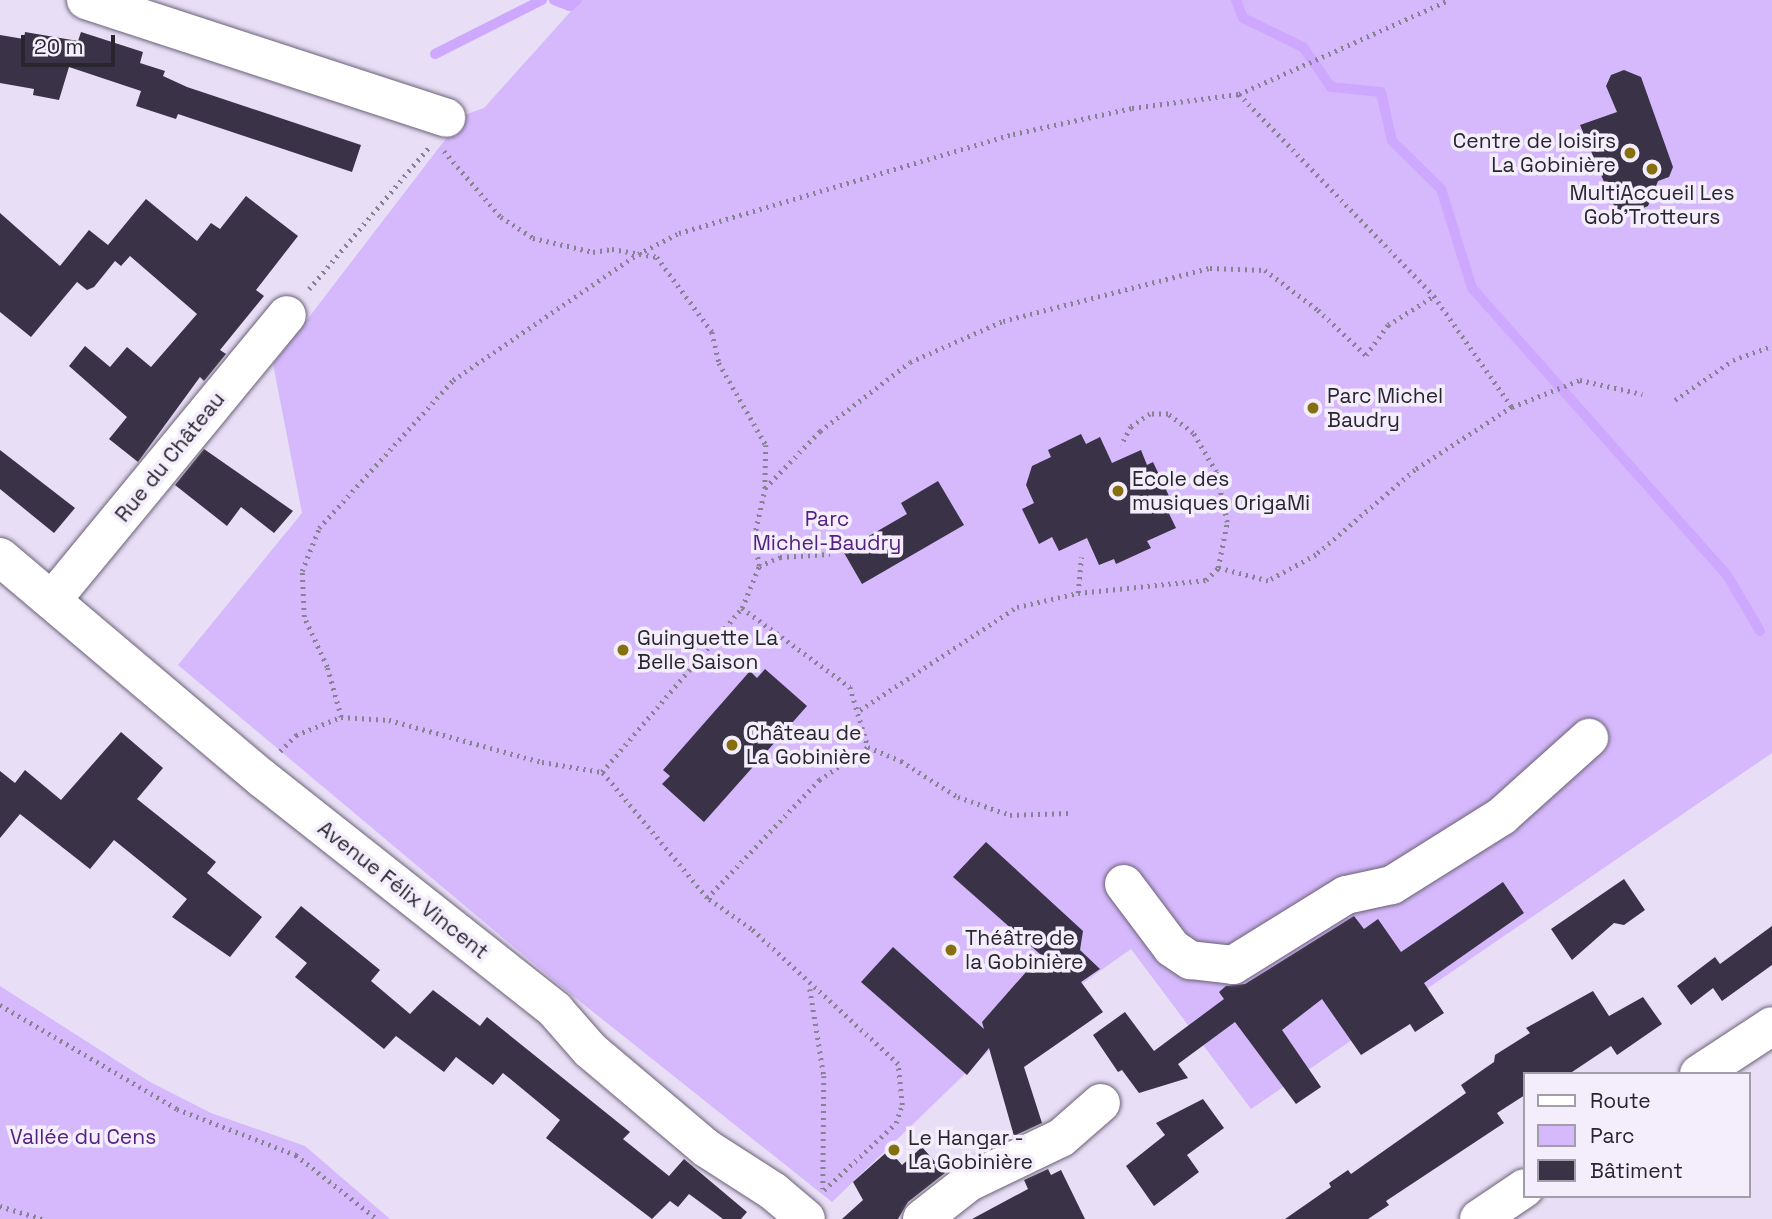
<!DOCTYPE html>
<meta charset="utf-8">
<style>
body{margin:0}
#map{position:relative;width:1772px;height:1219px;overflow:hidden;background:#e8def6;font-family:"Space Grotesk",sans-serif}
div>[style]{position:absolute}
.green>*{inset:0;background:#d6b9fc}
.stream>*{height:10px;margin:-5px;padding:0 5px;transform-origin:5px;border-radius:5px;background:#cea8fe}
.building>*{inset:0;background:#3a3246}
.path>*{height:4.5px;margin-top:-2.25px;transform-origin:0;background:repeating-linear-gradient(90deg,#888191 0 2px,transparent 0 7px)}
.roads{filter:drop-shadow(0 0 2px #6a6176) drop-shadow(0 0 2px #6a6176)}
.minor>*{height:38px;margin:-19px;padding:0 19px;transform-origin:19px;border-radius:19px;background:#fff}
.dots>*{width:19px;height:19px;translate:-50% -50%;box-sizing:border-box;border:4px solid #f3edfc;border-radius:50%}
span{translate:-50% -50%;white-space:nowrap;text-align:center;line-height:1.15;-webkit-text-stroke:7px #f3edfc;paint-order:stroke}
.poi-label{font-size:21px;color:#29252e}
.right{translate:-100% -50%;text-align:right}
.left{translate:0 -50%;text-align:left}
.street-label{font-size:21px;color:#29252e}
.park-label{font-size:21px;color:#542082}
.legend{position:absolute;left:1523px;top:1072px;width:228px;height:126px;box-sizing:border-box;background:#f3edfc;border:2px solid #a29daa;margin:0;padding:9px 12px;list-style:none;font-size:21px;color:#29252e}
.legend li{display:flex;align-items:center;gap:14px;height:35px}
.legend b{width:35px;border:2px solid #a29daa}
.scale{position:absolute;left:21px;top:35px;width:94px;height:32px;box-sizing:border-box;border:4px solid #29252e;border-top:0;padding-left:9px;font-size:21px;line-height:24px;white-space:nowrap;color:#29252e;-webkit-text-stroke:5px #f3edfc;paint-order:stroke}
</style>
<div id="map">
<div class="green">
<div style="clip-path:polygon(581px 0,1772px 0,1772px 753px,1251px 1109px,1131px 949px,994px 1046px,832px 1202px,558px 984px,178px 665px,302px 513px,273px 364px,464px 115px,484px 108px)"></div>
<div style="clip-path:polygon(0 986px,150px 1082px,211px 1113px,305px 1146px,390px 1219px,0 1219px)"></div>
</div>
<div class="stream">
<div style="left:554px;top:0;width:17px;rotate:21deg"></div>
<div style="left:570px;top:6px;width:9px;rotate:-41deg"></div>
<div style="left:1236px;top:0;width:19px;rotate:69deg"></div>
<div style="left:1243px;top:18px;width:67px;rotate:25.8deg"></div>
<div style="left:1303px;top:47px;width:49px;rotate:55deg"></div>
<div style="left:1331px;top:87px;width:50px;rotate:5.7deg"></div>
<div style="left:1381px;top:92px;width:50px;rotate:77.3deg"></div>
<div style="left:1392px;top:141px;width:69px;rotate:44.4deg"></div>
<div style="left:1441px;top:189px;width:104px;rotate:72.6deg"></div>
<div style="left:1472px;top:288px;width:384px;rotate:48.4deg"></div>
<div style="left:1727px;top:575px;width:65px;rotate:59.5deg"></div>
<div style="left:435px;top:54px;width:120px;rotate:-26.8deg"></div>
</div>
<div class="building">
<div style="clip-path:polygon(25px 32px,78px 41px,81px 32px,143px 52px,140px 63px,165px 71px,163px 76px,187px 87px,361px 145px,352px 172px,178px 114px,176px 119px,136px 106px,141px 91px,69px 67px,59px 100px,33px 95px,34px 89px,0 83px,0 35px,24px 39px)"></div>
<div style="clip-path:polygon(1624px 70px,1641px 77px,1673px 167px,1669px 177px,1658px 181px,1648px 206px,1629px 214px,1615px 208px,1580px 125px,1617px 112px,1606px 86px,1611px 75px)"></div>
<div style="clip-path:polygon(246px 196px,298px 236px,256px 290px,264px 296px,220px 350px,226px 354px,204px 381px,200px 377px,138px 462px,109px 439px,127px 417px,69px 366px,85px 346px,110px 367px,127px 347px,151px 367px,197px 314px,130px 256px,121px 266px,115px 261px,94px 287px,87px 290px,77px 282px,31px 337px,0 312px,0 213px,60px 266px,89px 230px,108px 245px,146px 199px,197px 241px,211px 223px,220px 229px)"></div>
<div style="clip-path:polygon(1081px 434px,1086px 444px,1100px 437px,1112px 463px,1141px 450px,1147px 465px,1153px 462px,1169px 496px,1162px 499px,1176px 528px,1147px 541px,1151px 548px,1116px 564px,1114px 559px,1099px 565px,1087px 538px,1059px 551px,1052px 537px,1039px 544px,1022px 509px,1034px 503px,1026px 485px,1032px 466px,1051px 457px,1048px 450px)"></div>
<div style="clip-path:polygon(204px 449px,293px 511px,274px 533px,241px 507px,227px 526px,175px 485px)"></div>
<div style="clip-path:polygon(0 450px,75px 508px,54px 533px,0 489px)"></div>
<div style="clip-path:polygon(938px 481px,964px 525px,862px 584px,843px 551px,907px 514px,901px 503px)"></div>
<div style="clip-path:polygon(765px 669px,807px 706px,704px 822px,662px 784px,670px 776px,663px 770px,750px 671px,757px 678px)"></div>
<div style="clip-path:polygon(121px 732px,163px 768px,137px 799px,216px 862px,207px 873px,262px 917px,230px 957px,172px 917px,187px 899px,114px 840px,90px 869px,20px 814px,0 838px,0 771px,15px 783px,25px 770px,61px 800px)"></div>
<div style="clip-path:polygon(986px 842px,1083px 931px,1080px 950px,1100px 969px,1081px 982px,1103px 1012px,1024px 1067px,1042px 1123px,1014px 1136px,989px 1048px,967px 1075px,861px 982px,893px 947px,984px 1029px,982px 1022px,1041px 955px,953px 877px)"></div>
<div style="clip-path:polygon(1624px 879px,1645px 910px,1624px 925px,1614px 923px,1572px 960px,1551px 929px)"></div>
<div style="clip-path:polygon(1503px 882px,1524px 913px,1424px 983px,1444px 1013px,1415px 1032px,1410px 1024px,1361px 1055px,1322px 999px,1282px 1030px,1321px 1087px,1296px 1104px,1235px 1022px,1178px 1064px,1188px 1078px,1139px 1093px,1122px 1070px,1118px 1072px,1093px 1035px,1125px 1012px,1154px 1051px,1224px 999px,1219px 992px,1226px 986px,1245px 984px,1354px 916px,1364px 929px,1378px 919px,1401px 952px)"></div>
<div style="clip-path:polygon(301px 906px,380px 970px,371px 981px,410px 1014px,433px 990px,480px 1026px,487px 1017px,630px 1132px,623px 1139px,669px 1176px,684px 1159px,747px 1212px,741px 1219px,723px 1219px,689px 1194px,678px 1207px,670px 1201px,652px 1219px,546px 1138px,560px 1120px,503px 1073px,493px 1085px,456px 1057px,444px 1072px,396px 1036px,384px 1049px,295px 977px,307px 963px,275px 937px)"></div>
<div style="clip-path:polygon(1772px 926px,1772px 965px,1722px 1001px,1713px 988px,1691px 1005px,1677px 986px,1715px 957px,1720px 964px)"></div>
<div style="clip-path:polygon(1593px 991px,1609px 1016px,1643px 997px,1662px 1024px,1617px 1055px,1611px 1046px,1569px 1074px,1525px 1074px,1525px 1095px,1497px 1113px,1504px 1123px,1386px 1201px,1389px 1205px,1368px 1219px,1285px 1219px,1331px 1187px,1329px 1183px,1348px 1170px,1351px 1174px,1466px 1093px,1461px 1085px,1494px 1062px,1495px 1055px,1530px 1033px,1526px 1028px)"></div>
<div style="clip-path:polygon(1203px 1099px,1224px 1128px,1187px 1155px,1199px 1172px,1154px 1206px,1126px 1166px,1165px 1135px,1156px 1123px)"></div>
<div style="clip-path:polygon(922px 1147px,945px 1173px,908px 1202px,898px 1219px,842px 1219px,863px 1200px,853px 1182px,889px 1150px,902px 1165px)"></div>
<div style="clip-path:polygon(1048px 1169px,1051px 1175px,1061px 1170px,1085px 1219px,972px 1219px,1028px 1189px,1024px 1180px)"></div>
</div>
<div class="path">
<div style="left:1239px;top:94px;width:230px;rotate:-24.1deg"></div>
<div style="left:444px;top:151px;width:87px;rotate:49.2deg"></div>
<div style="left:501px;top:217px;width:38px;rotate:33deg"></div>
<div style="left:533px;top:238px;width:62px;rotate:13.1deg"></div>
<div style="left:593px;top:252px;width:19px;rotate:-9deg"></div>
<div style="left:612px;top:249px;width:46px;rotate:10.1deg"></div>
<div style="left:657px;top:257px;width:93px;rotate:53.7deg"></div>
<div style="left:712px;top:332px;width:32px;rotate:77deg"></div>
<div style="left:719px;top:363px;width:95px;rotate:60.2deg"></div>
<div style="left:766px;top:445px;width:43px;rotate:91.3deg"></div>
<div style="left:309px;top:289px;width:185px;rotate:-49.8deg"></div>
<div style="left:1675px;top:400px;width:70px;rotate:-34.6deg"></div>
<div style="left:1733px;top:360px;width:41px;rotate:-19.7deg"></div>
<div style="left:1512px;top:407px;width:73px;rotate:-21.7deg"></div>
<div style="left:1580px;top:380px;width:64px;rotate:12.7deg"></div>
<div style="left:759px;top:566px;width:29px;rotate:-100deg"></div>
<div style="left:754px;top:537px;width:50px;rotate:-77.3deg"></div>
<div style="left:765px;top:488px;width:79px;rotate:-46deg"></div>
<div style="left:820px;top:431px;width:113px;rotate:-37.5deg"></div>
<div style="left:910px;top:362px;width:102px;rotate:-23.8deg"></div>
<div style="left:1003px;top:321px;width:214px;rotate:-14.4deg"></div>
<div style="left:1210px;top:268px;width:55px;rotate:2.1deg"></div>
<div style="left:1265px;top:270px;width:66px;rotate:37deg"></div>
<div style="left:1318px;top:310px;width:66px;rotate:43.2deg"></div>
<div style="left:1366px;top:355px;width:37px;rotate:-54deg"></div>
<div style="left:1388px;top:325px;width:54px;rotate:-32.2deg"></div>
<div style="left:1078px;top:593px;width:129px;rotate:-5.8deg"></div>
<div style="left:1206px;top:580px;width:17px;rotate:-45deg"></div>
<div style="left:1218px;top:568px;width:47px;rotate:-78.9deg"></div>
<div style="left:1227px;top:522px;width:51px;rotate:-102.4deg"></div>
<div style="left:1216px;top:472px;width:45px;rotate:-120.5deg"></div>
<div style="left:1193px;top:433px;width:31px;rotate:-143deg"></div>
<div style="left:1168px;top:414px;width:18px;rotate:180deg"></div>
<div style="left:1150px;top:414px;width:23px;rotate:146deg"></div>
<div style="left:1131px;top:427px;width:21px;rotate:118deg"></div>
<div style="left:742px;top:608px;width:45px;rotate:-68deg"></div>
<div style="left:759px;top:566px;width:23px;rotate:-23deg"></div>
<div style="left:780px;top:557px;width:50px;rotate:-3.4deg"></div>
<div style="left:860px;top:710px;width:188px;rotate:-33.3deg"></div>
<div style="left:1017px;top:607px;width:63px;rotate:-12.9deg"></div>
<div style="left:1078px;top:593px;width:36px;rotate:-85deg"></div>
<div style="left:341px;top:717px;width:52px;rotate:-105.6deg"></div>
<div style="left:327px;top:667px;width:55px;rotate:-114.7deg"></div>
<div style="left:304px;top:617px;width:46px;rotate:-92.5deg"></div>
<div style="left:302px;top:571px;width:46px;rotate:-68.4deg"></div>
<div style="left:319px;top:528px;width:200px;rotate:-47.8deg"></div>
<div style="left:453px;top:380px;width:224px;rotate:-34.3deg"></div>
<div style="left:638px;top:254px;width:46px;rotate:-27.1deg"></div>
<div style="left:679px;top:233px;width:348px;rotate:-16.5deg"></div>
<div style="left:1013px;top:134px;width:122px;rotate:-12.3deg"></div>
<div style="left:1132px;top:108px;width:108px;rotate:-7.5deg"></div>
<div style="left:1239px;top:94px;width:281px;rotate:46deg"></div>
<div style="left:1434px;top:296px;width:136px;rotate:54.9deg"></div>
<div style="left:1512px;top:407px;width:116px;rotate:147deg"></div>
<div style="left:1415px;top:470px;width:130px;rotate:139.4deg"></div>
<div style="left:1316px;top:555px;width:55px;rotate:151.6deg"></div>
<div style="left:1268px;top:581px;width:52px;rotate:-165.4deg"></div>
<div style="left:280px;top:751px;width:23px;rotate:-45deg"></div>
<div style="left:296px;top:735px;width:48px;rotate:-21.8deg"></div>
<div style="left:341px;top:717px;width:48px;rotate:3.6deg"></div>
<div style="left:389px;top:720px;width:159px;rotate:15.4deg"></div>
<div style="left:542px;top:762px;width:61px;rotate:9.5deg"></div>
<div style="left:707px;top:898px;width:163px;rotate:-46.5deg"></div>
<div style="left:819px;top:780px;width:59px;rotate:-34deg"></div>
<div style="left:868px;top:747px;width:36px;rotate:23deg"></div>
<div style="left:901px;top:761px;width:67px;rotate:32.3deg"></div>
<div style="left:958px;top:797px;width:55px;rotate:19.1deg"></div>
<div style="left:1010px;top:815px;width:59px;rotate:-1.9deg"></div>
<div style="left:810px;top:989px;width:88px;rotate:80.9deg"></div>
<div style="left:824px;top:1076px;width:113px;rotate:90.5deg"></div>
<div style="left:0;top:1005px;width:205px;rotate:30.4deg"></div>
<div style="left:177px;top:1109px;width:128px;rotate:21.1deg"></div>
<div style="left:296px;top:1155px;width:103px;rotate:38.3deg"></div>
<div style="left:824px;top:1190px;width:98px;rotate:-42.9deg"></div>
<div style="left:896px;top:1123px;width:19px;rotate:-72deg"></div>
<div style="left:902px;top:1105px;width:41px;rotate:-95.6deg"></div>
<div style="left:898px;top:1064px;width:200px;rotate:-137.4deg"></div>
<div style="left:751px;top:929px;width:54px;rotate:-144.8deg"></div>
<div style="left:707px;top:898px;width:164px;rotate:-129.8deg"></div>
<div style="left:602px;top:772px;width:216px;rotate:-49.5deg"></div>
<div style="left:742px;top:608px;width:134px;rotate:36.2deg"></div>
<div style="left:850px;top:687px;width:63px;rotate:73.3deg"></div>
<div style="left:0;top:1206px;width:44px;rotate:17.2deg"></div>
</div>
<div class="roads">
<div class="minor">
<div style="left:86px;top:0;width:379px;rotate:18.1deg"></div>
<div style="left:0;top:557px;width:344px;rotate:40.2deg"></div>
<div style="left:263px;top:779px;width:372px;rotate:38.3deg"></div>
<div style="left:555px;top:1010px;width:53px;rotate:48.8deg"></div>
<div style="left:590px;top:1050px;width:152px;rotate:40.2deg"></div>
<div style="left:706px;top:1148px;width:80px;rotate:32.7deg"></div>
<div style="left:773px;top:1191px;width:43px;rotate:40.3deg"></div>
<div style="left:52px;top:600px;width:369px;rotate:-50.5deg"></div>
<div style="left:1124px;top:884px;width:80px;rotate:53.1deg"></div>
<div style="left:1172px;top:948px;width:22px;rotate:34deg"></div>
<div style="left:1190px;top:960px;width:43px;rotate:6.6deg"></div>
<div style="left:1233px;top:965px;width:133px;rotate:-31.8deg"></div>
<div style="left:1346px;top:895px;width:47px;rotate:-12.3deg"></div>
<div style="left:1392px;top:885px;width:130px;rotate:-32.1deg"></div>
<div style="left:1502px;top:816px;width:117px;rotate:-41.9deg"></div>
<div style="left:1699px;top:1074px;width:87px;rotate:-33.3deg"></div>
<div style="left:922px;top:1219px;width:60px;rotate:-38.2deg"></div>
<div style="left:969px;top:1182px;width:102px;rotate:-25.6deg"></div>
<div style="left:1061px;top:1138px;width:53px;rotate:-41.2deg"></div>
<div style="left:1479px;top:1219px;width:55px;rotate:-34deg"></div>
</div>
</div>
<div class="dots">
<div style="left:1630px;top:153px;background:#866f0f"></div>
<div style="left:1652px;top:169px;background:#866f0f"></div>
<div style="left:1313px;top:408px;background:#866f0f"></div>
<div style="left:1118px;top:491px;background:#866f0f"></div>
<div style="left:623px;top:650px;background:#866f0f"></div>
<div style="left:732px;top:745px;background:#866f0f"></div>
<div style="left:951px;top:950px;background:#866f0f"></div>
<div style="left:894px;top:1150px;background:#866f0f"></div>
</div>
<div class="poi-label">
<span class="right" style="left:1616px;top:153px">Centre de loisirs<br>La Gobinière</span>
<span style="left:1652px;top:205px">MultiAccueil Les<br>Gob'Trotteurs</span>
<span class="left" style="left:1327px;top:408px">Parc Michel<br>Baudry</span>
<span class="left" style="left:1132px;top:491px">Ecole des<br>musiques OrigaMi</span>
<span class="left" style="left:637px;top:650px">Guinguette La<br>Belle Saison</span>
<span class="left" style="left:746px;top:745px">Château de<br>La Gobinière</span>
<span class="left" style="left:965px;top:950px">Théâtre de<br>la Gobinière</span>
<span class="left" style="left:908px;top:1150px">Le Hangar -<br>La Gobinière</span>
</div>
<div class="street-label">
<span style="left:170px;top:457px;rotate:-51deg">Rue du Château</span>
<span style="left:403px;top:890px;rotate:38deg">Avenue Félix Vincent</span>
</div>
<div class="park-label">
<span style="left:827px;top:531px">Parc<br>Michel-Baudry</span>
<span style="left:83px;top:1137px">Vallée du Cens</span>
</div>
<ul class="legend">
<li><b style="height:9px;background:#fff"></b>Route</li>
<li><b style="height:19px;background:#d6b9fc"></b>Parc</li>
<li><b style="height:19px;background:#3a3246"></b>Bâtiment</li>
</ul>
<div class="scale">20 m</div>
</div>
